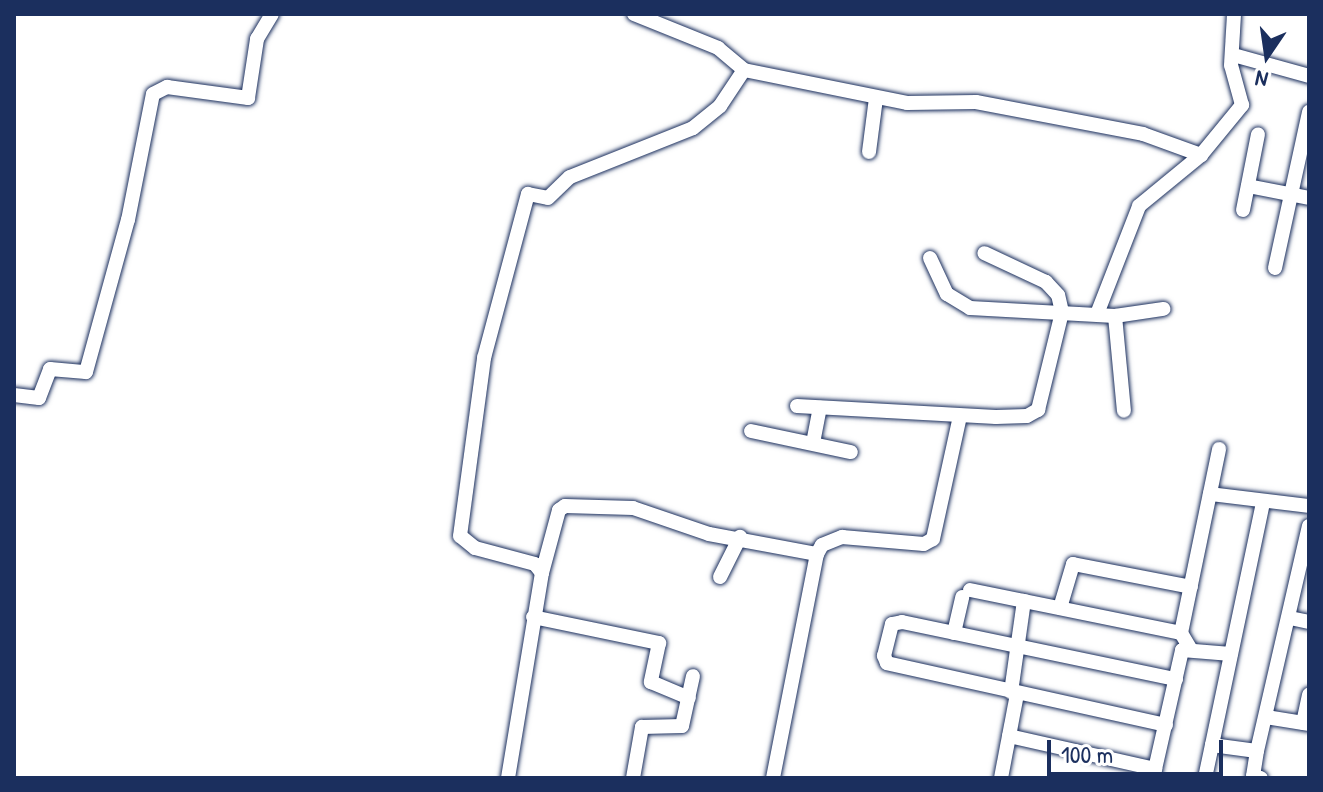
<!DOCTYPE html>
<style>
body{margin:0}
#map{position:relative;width:1323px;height:792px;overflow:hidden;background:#fff;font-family:"Patrick Hand",sans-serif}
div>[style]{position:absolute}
.roads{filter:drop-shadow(0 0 2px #1b2f5e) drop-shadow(0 0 2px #1b2f5e)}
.minor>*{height:14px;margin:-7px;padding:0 7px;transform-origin:7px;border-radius:7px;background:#fff}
span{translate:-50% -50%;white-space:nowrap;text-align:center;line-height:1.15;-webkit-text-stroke:7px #fff;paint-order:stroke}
.frame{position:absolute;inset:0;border:16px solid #1b2f5e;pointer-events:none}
.north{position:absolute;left:1227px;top:16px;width:80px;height:80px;-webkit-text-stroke:6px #fff;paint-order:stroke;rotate:193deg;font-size:22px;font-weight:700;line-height:32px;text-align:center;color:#1b2f5e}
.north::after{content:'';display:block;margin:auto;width:28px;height:36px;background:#1b2f5e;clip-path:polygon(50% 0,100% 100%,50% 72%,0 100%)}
.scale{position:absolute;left:1047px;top:740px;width:176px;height:36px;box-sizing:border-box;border:4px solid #1b2f5e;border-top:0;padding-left:10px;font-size:24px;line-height:28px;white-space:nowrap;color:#1b2f5e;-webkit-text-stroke:6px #fff;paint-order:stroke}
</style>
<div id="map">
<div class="roads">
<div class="minor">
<div style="left:634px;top:14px;width:91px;rotate:22deg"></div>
<div style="left:718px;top:48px;width:34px;rotate:40deg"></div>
<div style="left:1237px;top:56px;width:75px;rotate:15.5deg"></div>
<div style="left:869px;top:152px;width:54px;rotate:-82.6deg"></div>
<div style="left:1248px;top:186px;width:62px;rotate:11.1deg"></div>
<div style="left:1243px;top:210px;width:77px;rotate:-78.8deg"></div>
<div style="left:930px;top:258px;width:40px;rotate:65deg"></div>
<div style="left:947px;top:294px;width:27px;rotate:31deg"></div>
<div style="left:970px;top:308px;width:145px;rotate:3.2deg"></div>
<div style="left:1115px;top:316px;width:49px;rotate:-8.3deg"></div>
<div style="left:1275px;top:268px;width:160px;rotate:-77.7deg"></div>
<div style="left:1097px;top:314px;width:116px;rotate:-68.7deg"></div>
<div style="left:1139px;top:206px;width:80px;rotate:-39.4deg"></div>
<div style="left:1115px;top:316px;width:95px;rotate:84.6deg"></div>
<div style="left:14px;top:395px;width:25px;rotate:7deg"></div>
<div style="left:39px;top:398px;width:31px;rotate:-69deg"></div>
<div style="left:50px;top:369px;width:36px;rotate:5deg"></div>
<div style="left:86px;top:372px;width:158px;rotate:-74.6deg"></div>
<div style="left:128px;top:220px;width:128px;rotate:-78.8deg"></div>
<div style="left:153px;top:94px;width:16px;rotate:-27deg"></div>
<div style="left:167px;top:87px;width:82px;rotate:7.7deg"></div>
<div style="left:248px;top:98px;width:60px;rotate:-81.3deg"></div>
<div style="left:257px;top:39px;width:29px;rotate:-59deg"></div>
<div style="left:797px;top:406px;width:199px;rotate:3.2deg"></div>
<div style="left:996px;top:417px;width:31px;rotate:-2deg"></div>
<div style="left:1027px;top:416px;width:13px;rotate:-29deg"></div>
<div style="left:1038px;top:410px;width:101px;rotate:-76.2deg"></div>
<div style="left:1062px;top:312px;width:17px;rotate:-103deg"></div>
<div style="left:1058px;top:295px;width:18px;rotate:-133deg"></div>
<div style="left:1046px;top:282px;width:68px;rotate:-154.9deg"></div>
<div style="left:751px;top:431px;width:102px;rotate:11.9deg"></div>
<div style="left:813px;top:443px;width:36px;rotate:-79deg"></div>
<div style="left:1210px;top:494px;width:100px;rotate:6.9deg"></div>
<div style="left:542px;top:573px;width:65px;rotate:-74.9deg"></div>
<div style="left:559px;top:510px;width:7px;rotate:-34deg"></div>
<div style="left:565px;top:506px;width:68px;rotate:1.7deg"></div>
<div style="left:633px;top:508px;width:80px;rotate:18.9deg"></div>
<div style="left:709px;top:534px;width:110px;rotate:10.5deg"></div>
<div style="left:720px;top:577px;width:45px;rotate:-63.4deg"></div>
<div style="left:970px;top:590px;width:215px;rotate:11.5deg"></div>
<div style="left:1060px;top:608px;width:46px;rotate:-73.5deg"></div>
<div style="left:1073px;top:564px;width:120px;rotate:11deg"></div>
<div style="left:533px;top:617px;width:129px;rotate:11.7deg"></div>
<div style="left:659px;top:643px;width:40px;rotate:102deg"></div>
<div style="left:651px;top:682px;width:41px;rotate:22.8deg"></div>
<div style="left:1290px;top:618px;width:19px;rotate:12deg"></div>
<div style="left:954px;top:633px;width:37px;rotate:-77deg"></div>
<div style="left:1190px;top:648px;width:17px;rotate:-121deg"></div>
<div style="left:1181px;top:633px;width:188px;rotate:-78.3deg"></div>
<div style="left:1011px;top:692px;width:92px;rotate:-81.9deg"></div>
<div style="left:1266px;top:717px;width:44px;rotate:9.2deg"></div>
<div style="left:1303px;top:723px;width:29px;rotate:-78deg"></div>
<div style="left:1166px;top:725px;width:286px;rotate:-167.5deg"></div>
<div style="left:887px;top:663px;width:8px;rotate:-113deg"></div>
<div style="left:884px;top:656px;width:33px;rotate:-76deg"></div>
<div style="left:892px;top:624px;width:10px;rotate:-11deg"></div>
<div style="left:902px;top:622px;width:280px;rotate:11.8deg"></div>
<div style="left:1009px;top:736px;width:150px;rotate:12.7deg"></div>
<div style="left:1212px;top:745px;width:45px;rotate:7.6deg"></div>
<div style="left:1257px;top:751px;width:231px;rotate:-77deg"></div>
<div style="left:1257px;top:751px;width:25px;rotate:99deg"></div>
<div style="left:1253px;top:776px;width:8px;rotate:14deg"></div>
<div style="left:508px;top:778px;width:208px;rotate:-80.6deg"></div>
<div style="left:542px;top:573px;width:11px;rotate:-128deg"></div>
<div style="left:535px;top:564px;width:62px;rotate:-165.1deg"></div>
<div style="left:475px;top:548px;width:19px;rotate:-141deg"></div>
<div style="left:460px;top:536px;width:180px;rotate:-82.3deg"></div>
<div style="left:484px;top:358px;width:170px;rotate:-75deg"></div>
<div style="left:528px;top:194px;width:20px;rotate:11deg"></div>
<div style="left:548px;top:198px;width:30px;rotate:-44deg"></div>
<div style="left:570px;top:177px;width:132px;rotate:-21.7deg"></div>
<div style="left:693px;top:128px;width:35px;rotate:-39deg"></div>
<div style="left:720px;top:106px;width:43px;rotate:-56.3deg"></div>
<div style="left:744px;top:70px;width:166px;rotate:11.4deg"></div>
<div style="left:907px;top:103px;width:69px;rotate:-0.8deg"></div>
<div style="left:976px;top:102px;width:170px;rotate:10.8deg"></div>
<div style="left:1143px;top:134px;width:62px;rotate:19.9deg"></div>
<div style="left:1201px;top:155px;width:65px;rotate:-50.6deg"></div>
<div style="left:1242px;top:105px;width:41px;rotate:-105.4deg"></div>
<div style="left:1231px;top:65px;width:51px;rotate:-86.6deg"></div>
<div style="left:633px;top:778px;width:52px;rotate:-80deg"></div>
<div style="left:642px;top:727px;width:40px;rotate:-1.4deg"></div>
<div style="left:682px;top:726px;width:51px;rotate:-77.6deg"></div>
<div style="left:773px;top:778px;width:228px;rotate:-78.9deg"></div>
<div style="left:817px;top:554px;width:10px;rotate:-61deg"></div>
<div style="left:822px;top:545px;width:22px;rotate:-22deg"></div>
<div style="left:842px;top:537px;width:82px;rotate:4.9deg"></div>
<div style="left:924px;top:544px;width:10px;rotate:-29deg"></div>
<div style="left:933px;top:539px;width:126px;rotate:-77.6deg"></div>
<div style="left:1001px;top:778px;width:86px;rotate:-79.2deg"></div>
<div style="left:1153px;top:778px;width:131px;rotate:-77.2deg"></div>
<div style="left:1182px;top:650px;width:49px;rotate:4.7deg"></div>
<div style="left:1205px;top:778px;width:281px;rotate:-78.1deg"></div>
</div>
</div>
<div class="frame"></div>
<div class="north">N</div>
<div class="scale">100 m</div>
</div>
